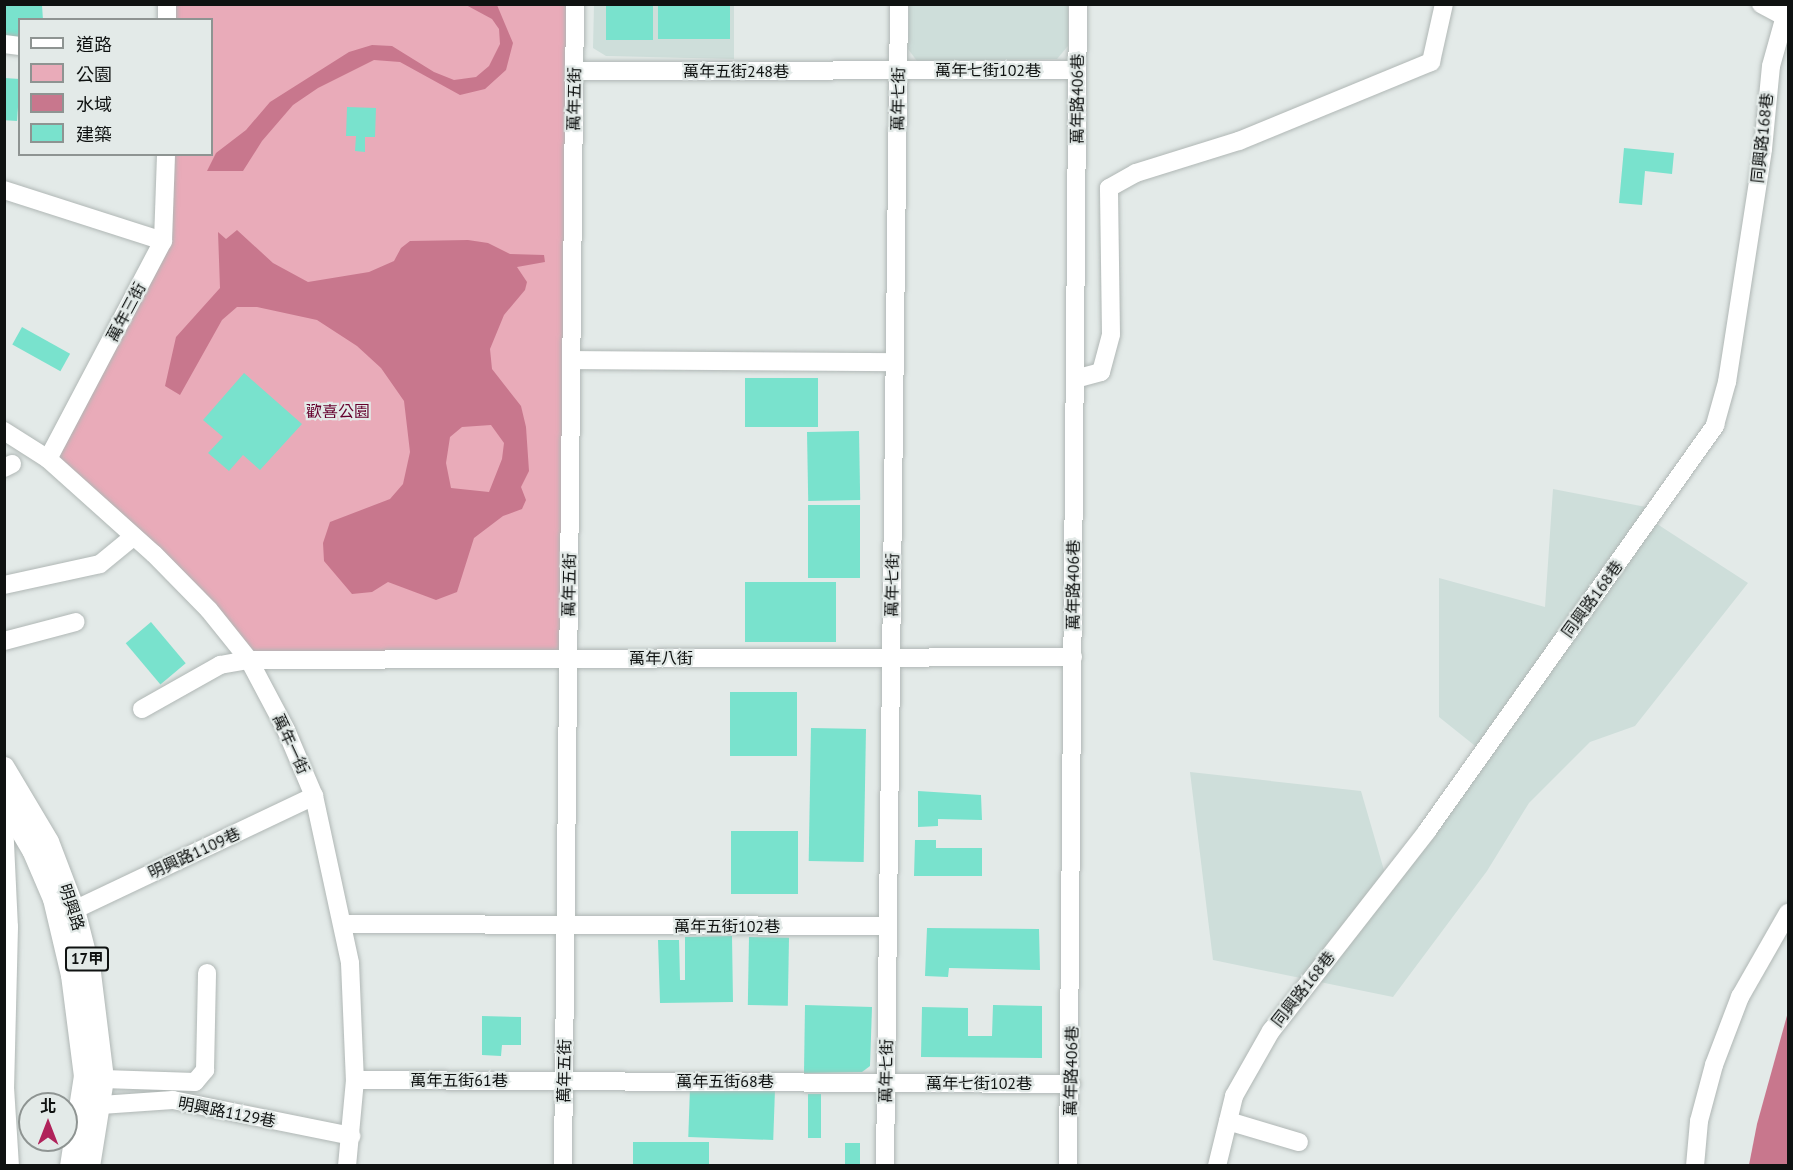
<!DOCTYPE html>
<meta charset="utf-8">
<style>
body{margin:0}
#map{position:relative;width:1793px;height:1170px;overflow:hidden;background:#e3eae8;font-family:"PT Sans","Noto Sans TC",sans-serif}
div>[style]{position:absolute}
.built>*{inset:0;background:#cededa}
.green>*{inset:0;background:#e9abb9}
.water>*{inset:0;background:#c8778d}
.building>*{inset:0;background:#79e2cd;transform-origin:0 0}
.roads{filter:drop-shadow(0 0 2px #b0b7b5) drop-shadow(0 0 2px #b0b7b5)}
.minor>*{height:18px;margin:-9px;padding:0 9px;transform-origin:9px;border-radius:9px;background:#fff}
.major>*{height:22px;margin:-11px;padding:0 11px;transform-origin:11px;border-radius:11px;background:#fff}
span{translate:-50% -50%;white-space:nowrap;text-align:center;line-height:1.15;-webkit-text-stroke:4.5px #e3eae8;paint-order:stroke}
.shield-label span{padding:2px 4px;background:#e3eae8;border:2px solid;border-radius:4px;-webkit-text-stroke-width:0}
.shield-label{font-size:15px;color:#0f1211;font-weight:700}
.street-label{font-size:16px;color:#0f1211}
.park-label{font-size:16px;color:#65002d}
.frame{position:absolute;inset:0;border:6px solid #0f1211;pointer-events:none}
.legend{position:absolute;left:18px;top:18px;width:195px;height:138px;box-sizing:border-box;background:#e3eae8;border:2px solid #8e9492;margin:0;padding:8px 10px;list-style:none;font-size:18px;color:#0f1211}
.legend li{display:flex;align-items:center;gap:12px;height:30px}
.legend b{width:30px;border:2px solid #8e9492}
.north{position:absolute;left:18px;top:1092px;width:60px;height:60px;box-sizing:border-box;background:#e3eae8;border:2px solid #8e9492;border-radius:50%;rotate:0deg;font-size:16px;font-weight:700;line-height:24px;text-align:center;color:#0f1211}
.north::after{content:'';display:block;margin:auto;width:21px;height:27px;background:#b0225a;clip-path:polygon(50% 0,100% 100%,50% 72%,0 100%)}
</style>
<div id="map">
<div class="built">
<div style="clip-path:polygon(594px 5px,734px 5px,734px 59px,606px 56px,593px 48px)"></div>
<div style="clip-path:polygon(909px 5px,1068px 5px,1068px 46px,1057px 59px,917px 61px,908px 49px)"></div>
<div style="clip-path:polygon(1553px 489px,1646px 507px,1654px 522px,1748px 583px,1635px 726px,1590px 742px,1529px 803px,1487px 871px,1393px 997px,1213px 960px,1190px 772px,1361px 791px,1388px 884px,1484px 753px,1439px 717px,1439px 578px,1545px 607px)"></div>
</div>
<div class="green">
<div style="clip-path:polygon(162px 5px,575px 5px,568px 659px,249px 660px,48px 459px,163px 241px,163px 155px,212px 154px,212px 20px,162px 19px)"></div>
</div>
<div class="water">
<div style="clip-path:polygon(466px 5px,497px 5px,513px 43px,506px 70px,485px 89px,460px 95px,400px 62px,374px 60px,318px 88px,293px 105px,262px 141px,243px 171px,207px 171px,216px 153px,246px 130px,270px 102px,349px 52px,372px 45px,392px 46px,434px 72px,454px 80px,476px 77px,489px 66px,500px 44px,499px 29px,492px 19px)"></div>
<div style="clip-path:polygon(evenodd,237px 230px,273px 263px,308px 282px,369px 272px,394px 261px,401px 248px,410px 241px,468px 240px,488px 243px,510px 254px,544px 255px,545px 262px,517px 267px,527px 282px,525px 290px,504px 315px,490px 349px,492px 369px,521px 406px,526px 427px,529px 471px,521px 487px,526px 500px,522px 509px,503px 516px,474px 538px,457px 592px,436px 600px,388px 582px,372px 592px,352px 594px,324px 561px,323px 543px,330px 522px,390px 499px,403px 484px,410px 452px,404px 401px,381px 368px,357px 346px,317px 320px,257px 307px,237px 307px,222px 320px,180px 395px,165px 386px,176px 337px,220px 288px,218px 232px,226px 239px,237px 230px,491px 425px,504px 443px,502px 459px,489px 492px,451px 488px,446px 463px,450px 437px,462px 427px,491px 425px)"></div>
<div style="clip-path:polygon(1788px 1012px,1788px 1165px,1749px 1165px,1757px 1124px)"></div>
</div>
<div class="building">
<div style="left:606px;top:4px;width:47px;height:36px"></div>
<div style="left:658px;top:4px;width:72px;height:35px"></div>
<div style="clip-path:polygon(4px 5px,42px 5px,43px 20px,20px 20px,20px 41px,4px 40px)"></div>
<div style="left:4px;top:78px;width:16px;height:42px;rotate:4deg"></div>
<div style="clip-path:polygon(347px 107px,376px 108px,375px 137px,365px 137px,365px 152px,355px 151px,356px 136px,346px 136px)"></div>
<div style="clip-path:polygon(1624px 148px,1674px 153px,1672px 174px,1645px 171px,1642px 205px,1619px 203px)"></div>
<div style="left:22px;top:327px;width:55px;height:20px;rotate:29deg"></div>
<div style="clip-path:polygon(244px 373px,302px 424px,260px 470px,243px 455px,229px 471px,208px 453px,223px 437px,203px 420px)"></div>
<div style="left:745px;top:378px;width:73px;height:49px"></div>
<div style="left:859px;top:431px;width:69px;height:52px;rotate:89deg"></div>
<div style="left:808px;top:505px;width:52px;height:73px"></div>
<div style="left:745px;top:582px;width:91px;height:60px"></div>
<div style="left:151px;top:622px;width:54px;height:33px;rotate:50deg"></div>
<div style="left:797px;top:692px;width:64px;height:67px;rotate:90deg"></div>
<div style="left:811px;top:728px;width:55px;height:133px;rotate:1deg"></div>
<div style="clip-path:polygon(918px 791px,981px 795px,982px 820px,938px 819px,938px 826px,918px 827px)"></div>
<div style="left:731px;top:831px;width:67px;height:63px"></div>
<div style="clip-path:polygon(915px 840px,936px 840px,936px 848px,982px 848px,982px 876px,914px 876px)"></div>
<div style="clip-path:polygon(927px 928px,1039px 929px,1040px 970px,949px 968px,948px 977px,925px 976px)"></div>
<div style="clip-path:polygon(732px 936px,733px 1002px,660px 1003px,658px 940px,679px 940px,680px 980px,685px 980px,685px 937px)"></div>
<div style="left:749px;top:937px;width:40px;height:68px;rotate:1deg"></div>
<div style="clip-path:polygon(805px 1005px,872px 1007px,870px 1066px,862px 1072px,804px 1073px)"></div>
<div style="clip-path:polygon(993px 1005px,1042px 1006px,1042px 1058px,921px 1057px,922px 1007px,968px 1008px,968px 1036px,992px 1036px)"></div>
<div style="clip-path:polygon(482px 1016px,521px 1017px,521px 1045px,502px 1045px,501px 1056px,482px 1055px)"></div>
<div style="left:775px;top:1089px;width:51px;height:85px;rotate:92deg"></div>
<div style="left:808px;top:1094px;width:13px;height:44px"></div>
<div style="left:633px;top:1142px;width:76px;height:24px"></div>
<div style="left:845px;top:1143px;width:15px;height:23px"></div>
</div>
<div class="roads">
<div class="minor">
<div style="left:167px;top:4px;width:16px;rotate:90deg"></div>
<div style="left:1761px;top:4px;width:26px;rotate:28deg"></div>
<div style="left:4px;top:44px;width:16px;rotate:7deg"></div>
<div style="left:574px;top:71px;width:503px;rotate:-0.11deg"></div>
<div style="left:4px;top:190px;width:167px;rotate:17.8deg"></div>
<div style="left:571px;top:360px;width:324px;rotate:0.4deg"></div>
<div style="left:1075px;top:379px;width:27px;rotate:-15deg"></div>
<div style="left:1101px;top:372px;width:39px;rotate:-75deg"></div>
<div style="left:1111px;top:334px;width:146px;rotate:-90.8deg"></div>
<div style="left:1109px;top:188px;width:31px;rotate:-29deg"></div>
<div style="left:1136px;top:173px;width:108px;rotate:-17.3deg"></div>
<div style="left:1239px;top:141px;width:208px;rotate:-22.4deg"></div>
<div style="left:1431px;top:62px;width:59px;rotate:-77.4deg"></div>
<div style="left:4px;top:431px;width:52px;rotate:32.5deg"></div>
<div style="left:48px;top:459px;width:142px;rotate:41.9deg"></div>
<div style="left:154px;top:554px;width:78px;rotate:45.5deg"></div>
<div style="left:209px;top:610px;width:64px;rotate:51.3deg"></div>
<div style="left:249px;top:660px;width:79px;rotate:62.1deg"></div>
<div style="left:286px;top:730px;width:72px;rotate:67deg"></div>
<div style="left:314px;top:796px;width:171px;rotate:77.8deg"></div>
<div style="left:350px;top:963px;width:117px;rotate:87.6deg"></div>
<div style="left:355px;top:1080px;width:86px;rotate:95.3deg"></div>
<div style="left:48px;top:459px;width:246px;rotate:-62.2deg"></div>
<div style="left:163px;top:241px;width:87px;rotate:-88deg"></div>
<div style="left:4px;top:468px;width:9px;rotate:-27deg"></div>
<div style="left:4px;top:585px;width:98px;rotate:-12.3deg"></div>
<div style="left:100px;top:564px;width:43px;rotate:-39.3deg"></div>
<div style="left:4px;top:641px;width:74px;rotate:-14.8deg"></div>
<div style="left:142px;top:709px;width:90px;rotate:-29.4deg"></div>
<div style="left:220px;top:665px;width:29px;rotate:-10deg"></div>
<div style="left:249px;top:660px;width:824px;rotate:-0.21deg"></div>
<div style="left:4px;top:822px;width:105px;rotate:87.3deg"></div>
<div style="left:9px;top:927px;width:160px;rotate:91.4deg"></div>
<div style="left:5px;top:1087px;width:79px;rotate:86.4deg"></div>
<div style="left:74px;top:910px;width:266px;rotate:-25.4deg"></div>
<div style="left:345px;top:924px;width:543px;rotate:0.21deg"></div>
<div style="left:103px;top:1079px;width:92px;rotate:1.9deg"></div>
<div style="left:195px;top:1082px;width:16px;rotate:-50deg"></div>
<div style="left:205px;top:1070px;width:97px;rotate:-88.8deg"></div>
<div style="left:355px;top:1080px;width:716px;rotate:0.32deg"></div>
<div style="left:101px;top:1105px;width:72px;rotate:-4deg"></div>
<div style="left:173px;top:1100px;width:182px;rotate:11.4deg"></div>
<div style="left:1228px;top:1121px;width:74px;rotate:16.5deg"></div>
<div style="left:563px;top:1166px;width:1162px;rotate:-89.41deg"></div>
<div style="left:885px;top:1166px;width:1162px;rotate:-89.31deg"></div>
<div style="left:1068px;top:1166px;width:1162px;rotate:-89.51deg"></div>
<div style="left:1217px;top:1166px;width:72px;rotate:-76.3deg"></div>
<div style="left:1234px;top:1096px;width:75px;rotate:-60.4deg"></div>
<div style="left:1271px;top:1031px;width:254px;rotate:-52deg"></div>
<div style="left:1427px;top:831px;width:498px;rotate:-54.6deg"></div>
<div style="left:1715px;top:425px;width:45px;rotate:-74.4deg"></div>
<div style="left:1727px;top:382px;width:236px;rotate:-81.2deg"></div>
<div style="left:1763px;top:149px;width:83px;rotate:-84.5deg"></div>
<div style="left:1771px;top:66px;width:63px;rotate:-74.4deg"></div>
<div style="left:1695px;top:1166px;width:45px;rotate:-84.9deg"></div>
<div style="left:1699px;top:1121px;width:58px;rotate:-75deg"></div>
<div style="left:1714px;top:1065px;width:73px;rotate:-69.1deg"></div>
<div style="left:1740px;top:997px;width:97px;rotate:-60.3deg"></div>
</div>
<div class="major">
<div style="left:4px;top:768px;width:86px;rotate:59.3deg"></div>
<div style="left:48px;top:842px;width:73px;rotate:69.1deg"></div>
<div style="left:74px;top:910px;width:65px;rotate:75.7deg"></div>
<div style="left:90px;top:973px;width:107px;rotate:83deg"></div>
<div style="left:103px;top:1079px;width:88px;rotate:99.1deg"></div>
<div style="left:4px;top:801px;width:57px;rotate:59.4deg"></div>
<div style="left:33px;top:850px;width:53px;rotate:66.8deg"></div>
<div style="left:54px;top:899px;width:78px;rotate:76.7deg"></div>
<div style="left:72px;top:975px;width:102px;rotate:82.7deg"></div>
<div style="left:85px;top:1076px;width:91px;rotate:98.8deg"></div>
</div>
</div>
<div class="shield-label">
<span style="left:87px;top:959px">17甲</span>
</div>
<div class="street-label">
<span style="left:988px;top:70px">萬年七街102巷</span>
<span style="left:736px;top:71px">萬年五街248巷</span>
<span style="left:574px;top:99px;rotate:-89deg">萬年五街</span>
<span style="left:898px;top:99px;rotate:-89deg">萬年七街</span>
<span style="left:1077px;top:99px;rotate:-90deg">萬年路406巷</span>
<span style="left:1762px;top:138px;rotate:-84deg">同興路168巷</span>
<span style="left:126px;top:312px;rotate:-62deg">萬年三街</span>
<span style="left:569px;top:585px;rotate:-89deg">萬年五街</span>
<span style="left:892px;top:585px;rotate:-89deg">萬年七街</span>
<span style="left:1073px;top:585px;rotate:-90deg">萬年路406巷</span>
<span style="left:1592px;top:599px;rotate:-54deg">同興路168巷</span>
<span style="left:661px;top:658px">萬年八街</span>
<span style="left:291px;top:744px;rotate:65deg">萬年一街</span>
<span style="left:194px;top:853px;rotate:-25deg">明興路1109巷</span>
<span style="left:72px;top:907px;rotate:72deg">明興路</span>
<span style="left:727px;top:926px">萬年五街102巷</span>
<span style="left:1303px;top:989px;rotate:-52deg">同興路168巷</span>
<span style="left:564px;top:1071px;rotate:-89deg">萬年五街</span>
<span style="left:886px;top:1071px;rotate:-89deg">萬年七街</span>
<span style="left:1071px;top:1071px;rotate:-89deg">萬年路406巷</span>
<span style="left:459px;top:1080px">萬年五街61巷</span>
<span style="left:725px;top:1081px">萬年五街68巷</span>
<span style="left:979px;top:1083px">萬年七街102巷</span>
<span style="left:227px;top:1112px;rotate:11deg">明興路1129巷</span>
</div>
<div class="park-label">
<span style="left:338px;top:411px">歡喜公園</span>
</div>
<div class="frame"></div>
<ul class="legend">
<li><b style="height:8px;background:#fff"></b>道路</li>
<li><b style="height:16px;background:#e9abb9"></b>公園</li>
<li><b style="height:16px;background:#c8778d"></b>水域</li>
<li><b style="height:16px;background:#79e2cd"></b>建築</li>
</ul>
<div class="north">北</div>
</div>
